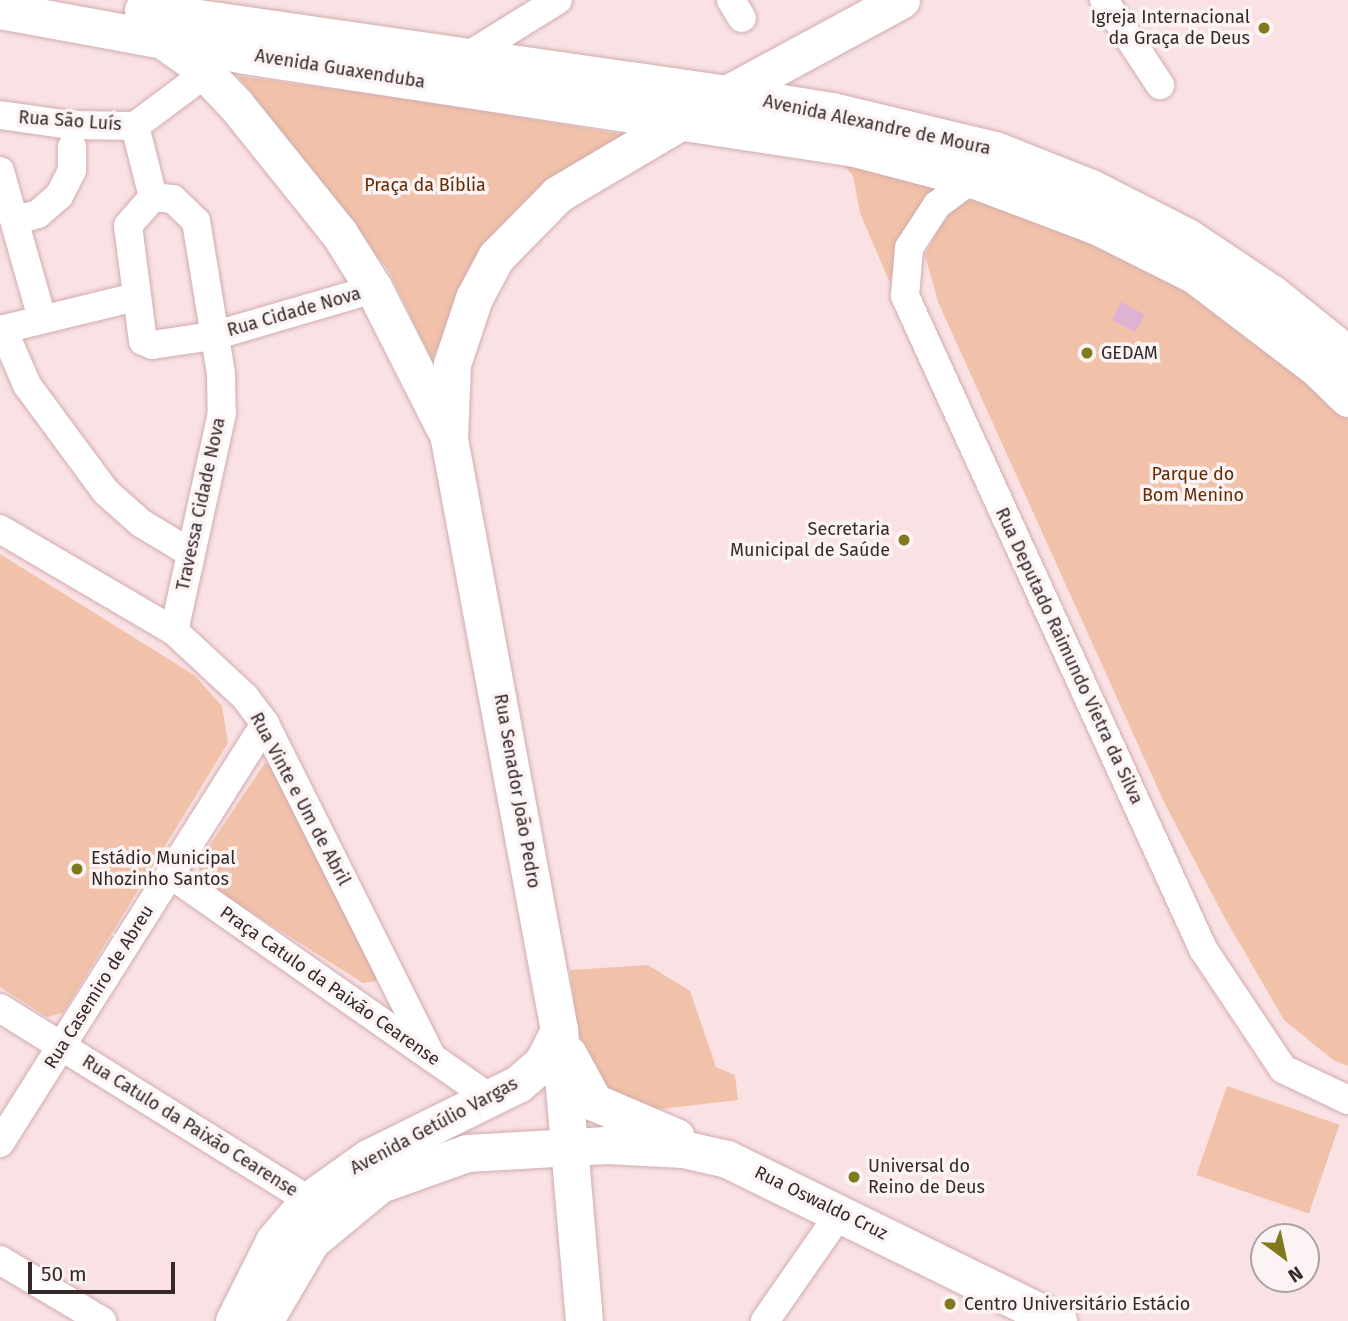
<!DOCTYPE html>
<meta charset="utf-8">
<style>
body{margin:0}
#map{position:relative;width:1348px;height:1321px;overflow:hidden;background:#fae2e4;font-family:"Fira Sans",sans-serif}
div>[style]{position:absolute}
.green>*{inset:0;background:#f1c2a9;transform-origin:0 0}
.water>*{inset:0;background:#deb2d2;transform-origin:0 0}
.roads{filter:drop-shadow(0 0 2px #d1acaf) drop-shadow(0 0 2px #d1acaf)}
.minor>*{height:28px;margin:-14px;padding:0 14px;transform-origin:14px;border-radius:14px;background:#fff}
.major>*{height:37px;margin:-18.5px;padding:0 18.5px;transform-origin:18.5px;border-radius:18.5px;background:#fff}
.dots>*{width:19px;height:19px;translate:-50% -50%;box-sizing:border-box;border:4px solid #fcf4f4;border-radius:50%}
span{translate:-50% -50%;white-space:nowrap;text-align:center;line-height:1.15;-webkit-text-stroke:7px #fcf4f4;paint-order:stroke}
.poi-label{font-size:18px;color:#362829}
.right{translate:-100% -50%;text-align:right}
.left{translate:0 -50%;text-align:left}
.street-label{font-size:18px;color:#362829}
.park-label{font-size:18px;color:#652b01}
.north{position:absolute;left:1250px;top:1223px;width:70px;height:70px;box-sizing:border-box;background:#fcf4f4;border:2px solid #ada2a3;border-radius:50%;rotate:147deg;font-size:19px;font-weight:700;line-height:28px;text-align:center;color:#362829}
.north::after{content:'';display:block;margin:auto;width:24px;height:32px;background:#81791e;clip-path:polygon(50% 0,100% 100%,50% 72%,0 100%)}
.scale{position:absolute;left:28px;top:1262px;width:147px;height:32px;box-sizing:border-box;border:4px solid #362829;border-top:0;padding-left:9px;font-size:21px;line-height:24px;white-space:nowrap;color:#362829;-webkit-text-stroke:5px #fcf4f4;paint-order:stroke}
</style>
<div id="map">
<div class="green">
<div style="clip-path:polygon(238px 76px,429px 102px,626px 135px,533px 193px,481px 246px,432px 360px,388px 270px)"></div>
<div style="clip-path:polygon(834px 153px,949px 179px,897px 253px,890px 283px,860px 213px,853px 176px)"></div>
<div style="clip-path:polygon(967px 200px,1002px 202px,1166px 272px,1329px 397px,1348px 419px,1348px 1066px,1333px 1060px,1284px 1020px,1222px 913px,1164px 802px,938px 302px,925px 255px,944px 217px)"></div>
<div style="clip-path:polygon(0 554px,194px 675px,222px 706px,228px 743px,63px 1013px,47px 1017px,0 987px)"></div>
<div style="clip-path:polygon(265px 763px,278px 769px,377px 969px,376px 981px,363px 983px,199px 879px,199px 861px)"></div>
<div style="clip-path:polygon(648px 965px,690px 991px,716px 1067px,735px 1075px,738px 1100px,652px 1110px,608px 1093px,580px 1052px,570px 970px)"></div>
<div style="left:1227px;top:1086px;width:119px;height:94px;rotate:19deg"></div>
</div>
<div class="water">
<div style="left:1121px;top:302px;width:27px;height:20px;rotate:28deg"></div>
</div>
<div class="roads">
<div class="minor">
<div style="left:731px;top:0;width:21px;rotate:59deg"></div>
<div style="left:1104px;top:0;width:102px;rotate:56.6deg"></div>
<div style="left:466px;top:57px;width:108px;rotate:-31.8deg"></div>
<div style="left:0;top:115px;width:72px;rotate:8deg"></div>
<div style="left:71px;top:125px;width:64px;rotate:0.9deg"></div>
<div style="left:135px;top:126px;width:89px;rotate:-36.7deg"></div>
<div style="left:135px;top:126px;width:73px;rotate:75.8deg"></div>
<div style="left:153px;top:197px;width:20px;rotate:6deg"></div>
<div style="left:173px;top:199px;width:32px;rotate:44deg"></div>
<div style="left:196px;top:221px;width:155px;rotate:80.7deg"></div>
<div style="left:221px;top:374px;width:39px;rotate:89deg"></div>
<div style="left:222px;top:413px;width:223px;rotate:102.4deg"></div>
<div style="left:0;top:171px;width:153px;rotate:74.1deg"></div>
<div style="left:972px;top:179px;width:44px;rotate:143.4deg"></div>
<div style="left:937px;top:205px;width:51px;rotate:123.1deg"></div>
<div style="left:909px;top:248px;width:48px;rotate:94.8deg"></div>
<div style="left:905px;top:296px;width:718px;rotate:65.47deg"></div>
<div style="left:1203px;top:949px;width:144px;rotate:56.3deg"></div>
<div style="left:1283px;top:1069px;width:72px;rotate:25.5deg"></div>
<div style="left:153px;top:197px;width:38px;rotate:131deg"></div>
<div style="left:128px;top:226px;width:116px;rotate:82.6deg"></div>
<div style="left:143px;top:341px;width:10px;rotate:24deg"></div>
<div style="left:152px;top:345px;width:62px;rotate:-8.4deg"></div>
<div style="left:213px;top:336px;width:168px;rotate:-16.3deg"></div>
<div style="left:17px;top:220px;width:22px;rotate:-16deg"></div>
<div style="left:38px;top:214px;width:28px;rotate:-41deg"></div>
<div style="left:59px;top:196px;width:29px;rotate:-63deg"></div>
<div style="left:72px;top:170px;width:23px;rotate:-90deg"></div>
<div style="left:3px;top:329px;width:61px;rotate:66.8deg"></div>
<div style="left:27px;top:385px;width:133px;rotate:53.6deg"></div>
<div style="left:106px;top:492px;width:47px;rotate:41.5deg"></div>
<div style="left:141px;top:523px;width:56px;rotate:31.1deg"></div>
<div style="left:0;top:330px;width:139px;rotate:-13.7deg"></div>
<div style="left:0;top:529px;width:202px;rotate:30.4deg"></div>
<div style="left:174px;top:631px;width:97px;rotate:42.9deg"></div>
<div style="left:245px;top:697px;width:34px;rotate:53deg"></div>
<div style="left:265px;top:724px;width:373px;rotate:63.4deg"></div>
<div style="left:170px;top:874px;width:391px;rotate:35deg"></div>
<div style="left:0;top:1008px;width:364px;rotate:31.9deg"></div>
<div style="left:0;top:1143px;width:496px;rotate:-57.7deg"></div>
<div style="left:0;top:1260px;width:119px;rotate:30.9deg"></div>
<div style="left:765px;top:1321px;width:131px;rotate:-55.2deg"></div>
</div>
<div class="major">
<div style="left:0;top:10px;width:248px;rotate:10.4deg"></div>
<div style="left:244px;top:55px;width:618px;rotate:8.65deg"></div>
<div style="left:855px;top:148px;width:121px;rotate:14.8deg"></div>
<div style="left:972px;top:179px;width:134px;rotate:20.6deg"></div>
<div style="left:1097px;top:226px;width:110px;rotate:26.6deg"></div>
<div style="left:1195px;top:275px;width:153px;rotate:37.3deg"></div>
<div style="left:1317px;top:368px;width:43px;rotate:44.1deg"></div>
<div style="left:143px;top:10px;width:590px;rotate:8.19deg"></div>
<div style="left:727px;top:94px;width:106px;rotate:9.2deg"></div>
<div style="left:832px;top:111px;width:168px;rotate:13.5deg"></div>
<div style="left:995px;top:150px;width:103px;rotate:21.6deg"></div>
<div style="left:1091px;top:188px;width:108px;rotate:27deg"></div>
<div style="left:1187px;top:237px;width:101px;rotate:33.7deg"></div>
<div style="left:1271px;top:293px;width:99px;rotate:38.8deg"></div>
<div style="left:167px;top:43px;width:37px;rotate:35deg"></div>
<div style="left:197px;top:64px;width:57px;rotate:46.4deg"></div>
<div style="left:236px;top:105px;width:164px;rotate:51.2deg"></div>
<div style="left:339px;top:233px;width:66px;rotate:58deg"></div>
<div style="left:374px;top:289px;width:157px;rotate:63.1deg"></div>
<div style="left:568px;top:1054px;width:55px;rotate:61.6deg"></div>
<div style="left:594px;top:1102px;width:89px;rotate:23.1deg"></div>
<div style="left:234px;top:1321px;width:89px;rotate:-63.4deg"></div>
<div style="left:274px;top:1241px;width:54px;rotate:-49.5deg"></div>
<div style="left:309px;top:1200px;width:72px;rotate:-35.4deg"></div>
<div style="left:368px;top:1158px;width:167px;rotate:-26.3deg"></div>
<div style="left:518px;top:1084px;width:33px;rotate:-41deg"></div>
<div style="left:543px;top:1062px;width:36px;rotate:-63deg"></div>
<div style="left:264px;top:1321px;width:93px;rotate:-59.6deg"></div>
<div style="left:311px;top:1241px;width:89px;rotate:-39.6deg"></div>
<div style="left:380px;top:1184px;width:92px;rotate:-19.6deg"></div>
<div style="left:467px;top:1153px;width:140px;rotate:-3.3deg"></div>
<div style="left:607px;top:1145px;width:76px;rotate:3deg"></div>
<div style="left:683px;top:1149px;width:45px;rotate:12.8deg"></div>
<div style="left:727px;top:1159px;width:369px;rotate:26.1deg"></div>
<div style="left:584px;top:1321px;width:292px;rotate:-94.9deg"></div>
<div style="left:559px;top:1030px;width:601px;rotate:-100.54deg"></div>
<div style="left:449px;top:439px;width:75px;rotate:-87.7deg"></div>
<div style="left:452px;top:364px;width:70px;rotate:-71.6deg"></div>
<div style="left:474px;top:298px;width:47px;rotate:-61.8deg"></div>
<div style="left:496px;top:257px;width:88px;rotate:-45.5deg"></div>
<div style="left:558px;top:194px;width:196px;rotate:-30.6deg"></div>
<div style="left:727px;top:94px;width:198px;rotate:-28.4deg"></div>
</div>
</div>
<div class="dots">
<div style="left:1264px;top:28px;background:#81791e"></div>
<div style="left:1087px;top:353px;background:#81791e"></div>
<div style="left:904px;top:540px;background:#81791e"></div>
<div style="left:77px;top:869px;background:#81791e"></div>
<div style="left:854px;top:1177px;background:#81791e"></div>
<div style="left:950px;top:1304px;background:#81791e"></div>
</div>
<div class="poi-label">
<span class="right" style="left:1250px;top:28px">Igreja Internacional<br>da Graça de Deus</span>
<span class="left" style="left:1101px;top:353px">GEDAM</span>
<span class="right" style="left:890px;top:540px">Secretaria<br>Municipal de Saúde</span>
<span class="left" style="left:91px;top:869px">Estádio Municipal<br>Nhozinho Santos</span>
<span class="left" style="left:868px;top:1177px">Universal do<br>Reino de Deus</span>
<span class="left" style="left:964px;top:1304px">Centro Universitário Estácio</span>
</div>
<div class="street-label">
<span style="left:340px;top:69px;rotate:9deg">Avenida Guaxenduba</span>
<span style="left:70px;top:121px;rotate:4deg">Rua São Luís</span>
<span style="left:877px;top:125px;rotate:12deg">Avenida Alexandre de Moura</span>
<span style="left:294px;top:312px;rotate:-16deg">Rua Cidade Nova</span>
<span style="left:201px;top:504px;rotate:-78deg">Travessa Cidade Nova</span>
<span style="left:1069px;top:656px;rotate:65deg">Rua Deputado Raimundo Vietra da Silva</span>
<span style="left:517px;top:791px;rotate:80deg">Rua Senador João Pedro</span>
<span style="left:300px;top:799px;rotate:62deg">Rua Vinte e Um de Abril</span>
<span style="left:330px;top:986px;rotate:35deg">Praça Catulo da Paixão Cearense</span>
<span style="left:99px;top:987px;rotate:-58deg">Rua Casemiro de Abreu</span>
<span style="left:190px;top:1126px;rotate:32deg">Rua Catulo da Paixão Cearense</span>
<span style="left:434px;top:1126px;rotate:-28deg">Avenida Getúlio Vargas</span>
<span style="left:821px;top:1203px;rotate:26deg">Rua Oswaldo Cruz</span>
</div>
<div class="park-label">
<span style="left:425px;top:185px">Praça da Bíblia</span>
<span style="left:1193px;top:485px">Parque do<br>Bom Menino</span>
</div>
<div class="north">N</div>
<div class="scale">50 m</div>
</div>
